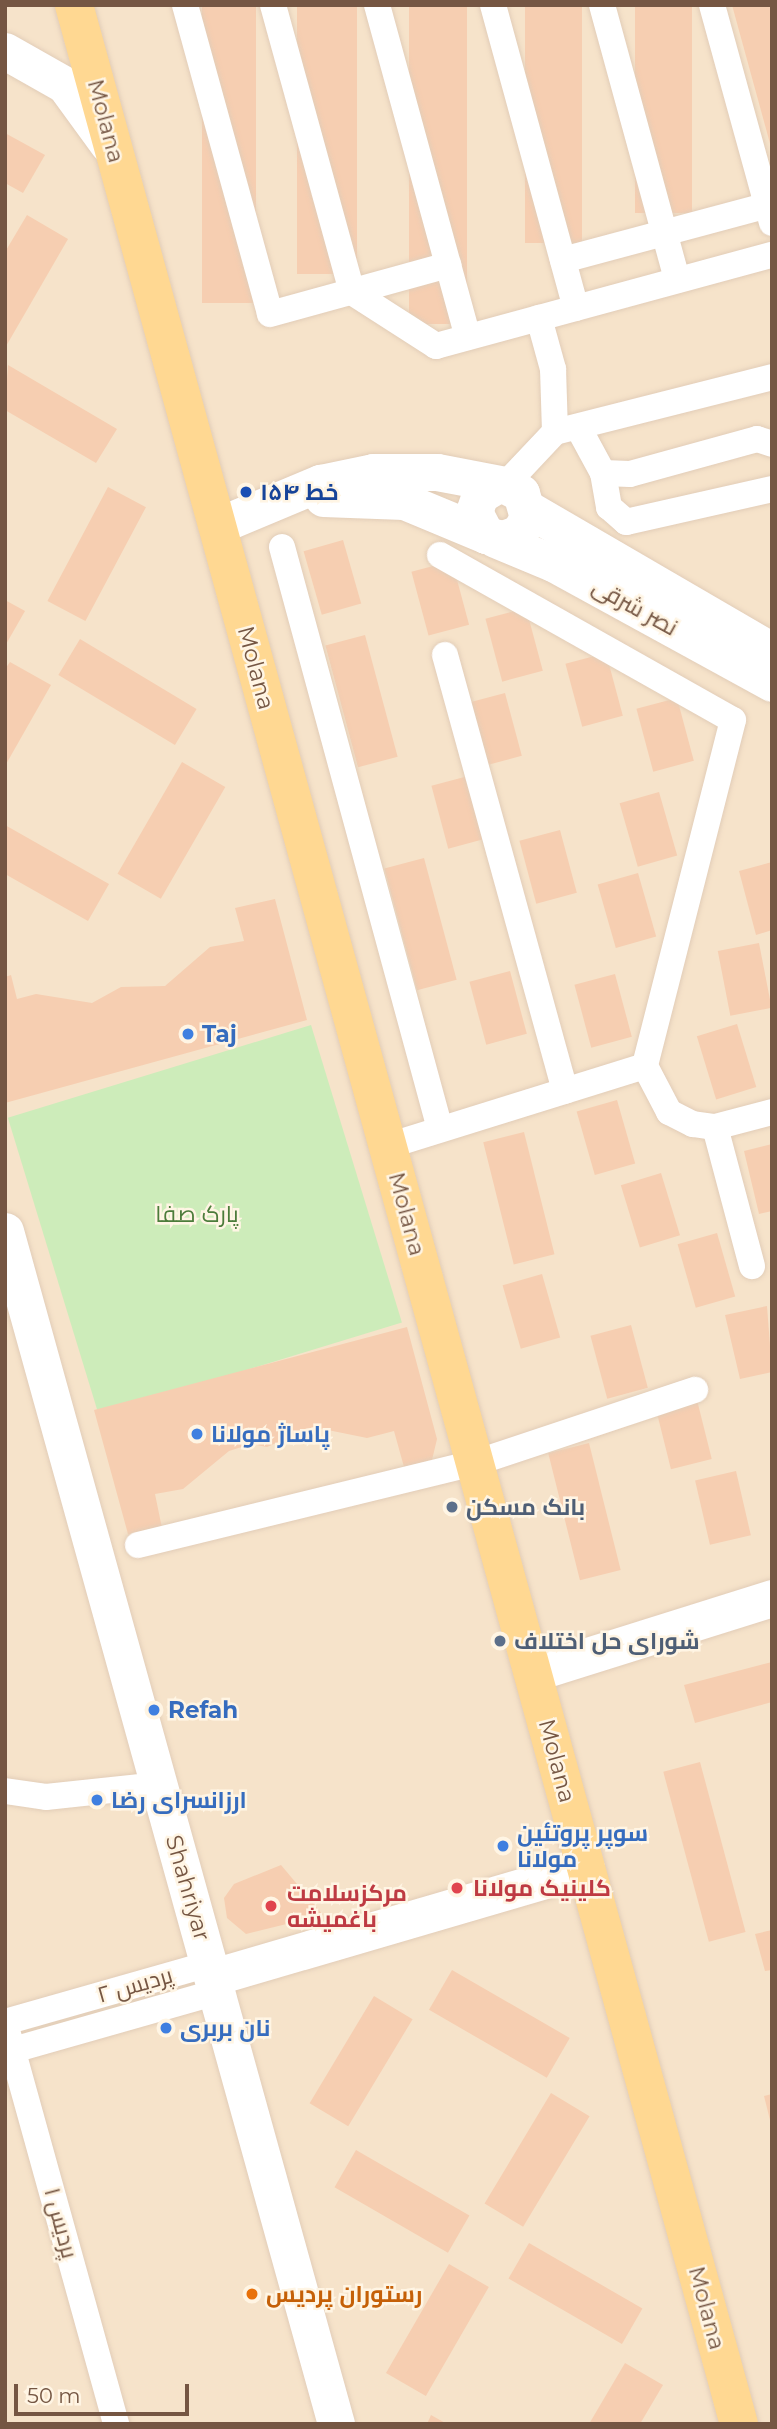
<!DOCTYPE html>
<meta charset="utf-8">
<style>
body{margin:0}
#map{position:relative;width:777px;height:2429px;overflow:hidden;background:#fef1dc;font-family:Montserrat,Cairo,sans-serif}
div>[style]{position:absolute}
.residential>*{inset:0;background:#f6e3ca;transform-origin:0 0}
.green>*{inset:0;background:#cdecba;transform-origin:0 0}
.building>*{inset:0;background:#f6ceb1;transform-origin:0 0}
.roads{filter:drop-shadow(0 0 2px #e2cdb8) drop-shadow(0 0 2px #e2cdb8)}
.street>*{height:26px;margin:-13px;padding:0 13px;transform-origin:13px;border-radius:13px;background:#fff}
.secondary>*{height:37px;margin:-18.5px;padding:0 18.5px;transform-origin:18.5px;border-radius:18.5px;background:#fff}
.primary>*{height:38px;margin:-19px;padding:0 19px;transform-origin:19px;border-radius:19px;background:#ffd892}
.dots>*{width:19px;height:19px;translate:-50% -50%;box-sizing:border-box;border:4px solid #fff5e4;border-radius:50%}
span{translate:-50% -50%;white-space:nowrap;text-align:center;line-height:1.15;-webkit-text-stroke:5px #fff5e4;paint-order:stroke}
.street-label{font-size:23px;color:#755643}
.transit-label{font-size:23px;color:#164399;font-weight:700}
.left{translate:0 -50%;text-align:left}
.shop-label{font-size:23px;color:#366cbe;font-weight:700}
.park-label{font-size:23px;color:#4c7c3a}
.service-label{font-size:23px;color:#4e5e75;font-weight:700}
.health-label{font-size:23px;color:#be3a42;font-weight:700}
.food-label{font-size:23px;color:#c56008;font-weight:700}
.frame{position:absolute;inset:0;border:7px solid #755643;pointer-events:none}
.scale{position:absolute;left:14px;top:2384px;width:175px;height:32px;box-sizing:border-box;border:4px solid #755643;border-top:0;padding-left:9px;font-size:21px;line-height:24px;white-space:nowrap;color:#755643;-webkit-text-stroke:5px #fff5e4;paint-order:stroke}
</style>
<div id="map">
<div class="residential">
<div style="left:5px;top:5px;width:767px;height:2419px"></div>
</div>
<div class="green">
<div style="left:311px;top:1025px;width:311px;height:317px;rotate:73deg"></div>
</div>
<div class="building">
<div style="left:202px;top:5px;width:54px;height:298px"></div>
<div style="left:297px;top:5px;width:60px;height:269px"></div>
<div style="left:409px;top:5px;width:58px;height:319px"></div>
<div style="left:525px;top:5px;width:57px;height:238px"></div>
<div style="left:635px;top:5px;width:57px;height:208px"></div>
<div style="clip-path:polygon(732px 5px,772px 5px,772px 147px,771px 147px)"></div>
<div style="clip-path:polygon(5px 133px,45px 155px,23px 193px,5px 183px)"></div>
<div style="clip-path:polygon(27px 215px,68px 239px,5px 348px,5px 252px)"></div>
<div style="clip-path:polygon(8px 365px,117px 429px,96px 463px,5px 410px)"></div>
<div style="left:108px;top:487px;width:43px;height:129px;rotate:28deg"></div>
<div style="left:343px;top:540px;width:66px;height:41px;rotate:74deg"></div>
<div style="left:452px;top:561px;width:66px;height:42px;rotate:75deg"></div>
<div style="clip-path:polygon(5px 600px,25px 611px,5px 646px)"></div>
<div style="left:526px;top:608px;width:65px;height:42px;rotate:75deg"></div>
<div style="left:365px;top:635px;width:126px;height:41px;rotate:75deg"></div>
<div style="left:80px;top:639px;width:136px;height:42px;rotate:31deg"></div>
<div style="left:606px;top:653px;width:65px;height:42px;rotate:75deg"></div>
<div style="clip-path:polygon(10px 662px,51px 685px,5px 766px,5px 669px)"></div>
<div style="left:505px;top:693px;width:65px;height:42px;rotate:75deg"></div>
<div style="left:677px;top:698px;width:65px;height:42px;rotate:75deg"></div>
<div style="left:182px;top:762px;width:50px;height:129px;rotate:30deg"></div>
<div style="left:472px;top:775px;width:65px;height:42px;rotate:75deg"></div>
<div style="left:659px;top:792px;width:66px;height:41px;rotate:74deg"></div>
<div style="clip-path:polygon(5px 825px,109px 884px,88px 921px,5px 874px)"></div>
<div style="left:560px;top:830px;width:65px;height:42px;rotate:75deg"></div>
<div style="left:424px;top:858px;width:126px;height:41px;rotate:75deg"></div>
<div style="clip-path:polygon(772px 862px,772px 930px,756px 935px,739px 871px)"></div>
<div style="left:638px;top:873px;width:66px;height:42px;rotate:74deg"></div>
<div style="clip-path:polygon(275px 899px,307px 1020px,5px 1103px,5px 977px,11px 975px,17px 999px,36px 994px,92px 1003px,121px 987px,165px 986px,210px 947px,244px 941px,235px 908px)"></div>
<div style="left:759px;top:943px;width:66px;height:42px;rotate:79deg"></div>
<div style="left:510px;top:971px;width:65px;height:42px;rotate:75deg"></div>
<div style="left:615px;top:974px;width:65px;height:42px;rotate:75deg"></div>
<div style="left:737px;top:1024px;width:66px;height:42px;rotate:73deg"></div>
<div style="left:617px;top:1100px;width:66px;height:42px;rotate:74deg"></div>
<div style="left:524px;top:1132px;width:126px;height:42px;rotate:76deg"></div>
<div style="clip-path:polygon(772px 1144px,772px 1211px,759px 1214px,744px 1151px)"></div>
<div style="left:661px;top:1173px;width:65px;height:42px;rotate:73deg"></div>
<div style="left:717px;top:1233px;width:66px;height:41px;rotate:74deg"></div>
<div style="left:542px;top:1274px;width:66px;height:41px;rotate:74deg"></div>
<div style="clip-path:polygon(767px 1306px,772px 1372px,740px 1379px,725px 1315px)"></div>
<div style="left:631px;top:1325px;width:65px;height:42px;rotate:75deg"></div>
<div style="clip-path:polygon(407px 1327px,437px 1439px,432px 1460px,404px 1467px,394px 1431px,367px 1438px,313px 1427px,267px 1447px,251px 1444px,229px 1451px,183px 1489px,155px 1494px,163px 1533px,135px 1539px,128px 1534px,94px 1410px)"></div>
<div style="left:696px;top:1396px;width:65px;height:42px;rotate:76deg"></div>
<div style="left:589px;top:1443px;width:131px;height:42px;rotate:76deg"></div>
<div style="left:736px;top:1471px;width:66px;height:42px;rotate:77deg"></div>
<div style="clip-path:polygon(772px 1662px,772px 1702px,695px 1723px,684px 1685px)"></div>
<div style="left:700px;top:1762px;width:176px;height:38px;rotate:75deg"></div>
<div style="clip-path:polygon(281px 1865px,323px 1915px,246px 1934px,227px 1918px,224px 1898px,234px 1884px)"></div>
<div style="clip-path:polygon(772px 1930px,772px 1970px,765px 1971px,755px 1934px)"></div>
<div style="left:452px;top:1970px;width:136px;height:46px;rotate:30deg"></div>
<div style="left:374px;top:1996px;width:45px;height:125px;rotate:31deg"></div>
<div style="left:551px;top:2093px;width:45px;height:129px;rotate:31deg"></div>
<div style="clip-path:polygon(772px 2094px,772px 2124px,771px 2124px,764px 2096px)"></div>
<div style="left:356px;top:2150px;width:131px;height:43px;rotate:30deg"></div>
<div style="left:529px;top:2243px;width:131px;height:41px;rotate:30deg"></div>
<div style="left:449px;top:2264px;width:46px;height:126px;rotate:30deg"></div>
<div style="clip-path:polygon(625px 2363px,663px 2385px,640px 2424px,589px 2424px)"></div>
<div style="clip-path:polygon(431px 2415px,447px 2424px,427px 2424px)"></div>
</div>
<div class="roads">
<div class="street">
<div style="left:185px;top:5px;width:320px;rotate:74.6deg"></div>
<div style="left:270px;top:314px;width:185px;rotate:-15.4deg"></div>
<div style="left:273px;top:5px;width:298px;rotate:74.6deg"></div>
<div style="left:352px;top:292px;width:100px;rotate:32.7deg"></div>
<div style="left:436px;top:346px;width:348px;rotate:-15.2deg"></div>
<div style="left:377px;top:5px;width:344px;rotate:74.7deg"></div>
<div style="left:493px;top:5px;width:314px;rotate:74.7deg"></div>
<div style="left:602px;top:5px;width:285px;rotate:74.7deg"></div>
<div style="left:712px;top:5px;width:226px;rotate:74.6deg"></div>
<div style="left:563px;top:260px;width:216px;rotate:-15deg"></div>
<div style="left:578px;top:427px;width:52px;rotate:61.5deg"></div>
<div style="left:603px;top:473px;width:27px;rotate:2deg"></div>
<div style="left:630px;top:474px;width:132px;rotate:-15.4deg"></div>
<div style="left:757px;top:439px;width:16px;rotate:18deg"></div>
<div style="left:555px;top:432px;width:224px;rotate:-14.2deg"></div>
<div style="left:603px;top:473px;width:35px;rotate:80deg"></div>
<div style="left:609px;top:507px;width:23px;rotate:41deg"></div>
<div style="left:626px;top:522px;width:150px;rotate:-12.7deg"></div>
<div style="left:505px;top:485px;width:73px;rotate:-46.7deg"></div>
<div style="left:555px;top:432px;width:63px;rotate:-91.8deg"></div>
<div style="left:553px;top:369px;width:53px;rotate:-105.4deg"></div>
<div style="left:282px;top:547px;width:603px;rotate:74.81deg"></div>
<div style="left:440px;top:555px;width:336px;rotate:29.4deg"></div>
<div style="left:733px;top:720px;width:357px;rotate:104.3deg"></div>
<div style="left:645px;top:1066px;width:52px;rotate:62.4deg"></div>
<div style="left:669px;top:1112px;width:27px;rotate:27deg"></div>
<div style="left:693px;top:1124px;width:22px;rotate:8deg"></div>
<div style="left:715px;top:1127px;width:59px;rotate:-14.7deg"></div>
<div style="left:445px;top:655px;width:452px;rotate:74.6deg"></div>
<div style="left:715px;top:1127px;width:144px;rotate:75.1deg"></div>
<div style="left:388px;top:1146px;width:269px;rotate:-17.3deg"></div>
<div style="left:138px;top:1545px;width:347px;rotate:-13.7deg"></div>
<div style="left:475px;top:1463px;width:232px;rotate:-18.4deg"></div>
<div style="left:5px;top:1791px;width:41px;rotate:8.3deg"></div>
<div style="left:46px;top:1797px;width:114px;rotate:-6.1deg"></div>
<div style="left:5px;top:2022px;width:212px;rotate:-15.9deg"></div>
<div style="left:209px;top:1964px;width:20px;rotate:27deg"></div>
<div style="left:227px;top:1973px;width:21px;rotate:118deg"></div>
<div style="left:217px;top:1992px;width:212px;rotate:164.1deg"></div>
<div style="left:8px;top:2034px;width:405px;rotate:74.5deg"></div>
</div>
<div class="secondary">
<div style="left:5px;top:51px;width:69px;rotate:29.5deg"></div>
<div style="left:65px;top:85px;width:73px;rotate:53.9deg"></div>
<div style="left:323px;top:498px;width:81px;rotate:2.1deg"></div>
<div style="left:404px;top:501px;width:89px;rotate:22.5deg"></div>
<div style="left:528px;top:509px;width:282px;rotate:30.2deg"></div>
<div style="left:217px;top:526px;width:112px;rotate:-22.7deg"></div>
<div style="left:320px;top:483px;width:54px;rotate:-11.7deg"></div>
<div style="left:373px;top:472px;width:64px"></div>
<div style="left:437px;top:472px;width:69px;rotate:10.8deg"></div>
<div style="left:505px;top:485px;width:18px;rotate:27deg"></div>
<div style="left:521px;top:493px;width:26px;rotate:74deg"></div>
<div style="left:528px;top:518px;width:17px;rotate:121deg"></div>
<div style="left:519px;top:533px;width:17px;rotate:159deg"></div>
<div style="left:503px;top:539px;width:17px;rotate:-167deg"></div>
<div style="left:486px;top:535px;width:26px;rotate:-118deg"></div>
<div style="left:474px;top:512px;width:18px;rotate:-71deg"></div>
<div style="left:480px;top:495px;width:17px;rotate:-31deg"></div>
<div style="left:495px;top:539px;width:63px;rotate:22.5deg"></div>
<div style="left:553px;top:563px;width:250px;rotate:28.7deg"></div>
<div style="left:5px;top:1231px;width:1238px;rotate:74.49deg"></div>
<div style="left:533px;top:1673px;width:250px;rotate:-17.4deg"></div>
<div style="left:227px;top:1973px;width:374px;rotate:-16.3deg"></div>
</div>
<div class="primary">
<div style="left:74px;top:5px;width:2509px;rotate:74.63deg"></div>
</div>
</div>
<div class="dots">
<div style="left:246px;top:492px;background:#1a4fb4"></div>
<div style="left:188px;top:1034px;background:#3f7fe0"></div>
<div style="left:197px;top:1434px;background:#3f7fe0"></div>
<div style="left:452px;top:1507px;background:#5c6f8a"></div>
<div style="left:500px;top:1641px;background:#5c6f8a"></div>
<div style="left:154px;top:1710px;background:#3f7fe0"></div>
<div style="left:97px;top:1800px;background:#3f7fe0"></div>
<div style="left:503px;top:1846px;background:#3f7fe0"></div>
<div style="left:457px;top:1888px;background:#e0444e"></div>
<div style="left:271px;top:1906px;background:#e0444e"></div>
<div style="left:166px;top:2028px;background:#3f7fe0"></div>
<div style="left:252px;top:2294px;background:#e8710a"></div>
</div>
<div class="street-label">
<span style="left:106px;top:121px;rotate:75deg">Molana</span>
<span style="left:635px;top:607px;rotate:29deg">نصر شرقی</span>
<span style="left:256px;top:668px;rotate:75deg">Molana</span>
<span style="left:407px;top:1214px;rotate:75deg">Molana</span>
<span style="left:557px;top:1761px;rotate:75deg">Molana</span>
<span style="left:188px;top:1888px;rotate:74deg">Shahriyar</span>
<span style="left:135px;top:1985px;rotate:-16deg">پردیس ۲</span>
<span style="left:61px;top:2223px;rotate:75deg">پردیس ۱</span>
<span style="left:707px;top:2308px;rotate:75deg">Molana</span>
</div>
<div class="transit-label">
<span class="left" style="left:260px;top:492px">خط ۱۵۴</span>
</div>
<div class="shop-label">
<span class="left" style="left:202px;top:1034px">Taj</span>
<span class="left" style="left:211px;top:1434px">پاساژ مولانا</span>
<span class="left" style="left:168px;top:1710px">Refah</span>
<span class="left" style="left:111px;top:1800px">ارزانسرای رضا</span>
<span class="left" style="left:517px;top:1846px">سوپر پروتئین<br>مولانا</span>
<span class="left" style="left:180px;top:2028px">نان بربری</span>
</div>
<div class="park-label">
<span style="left:197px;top:1214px">پارک صفا</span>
</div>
<div class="service-label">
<span class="left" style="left:466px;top:1507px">بانک مسکن</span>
<span class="left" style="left:514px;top:1641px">شورای حل اختلاف</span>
</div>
<div class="health-label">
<span class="left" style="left:473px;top:1888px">کلینیک مولانا</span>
<span class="left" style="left:287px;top:1906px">مرکزسلامت<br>باغمیشه</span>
</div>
<div class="food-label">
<span class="left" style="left:266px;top:2294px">رستوران پردیس</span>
</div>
<div class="frame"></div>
<div class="scale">50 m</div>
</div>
